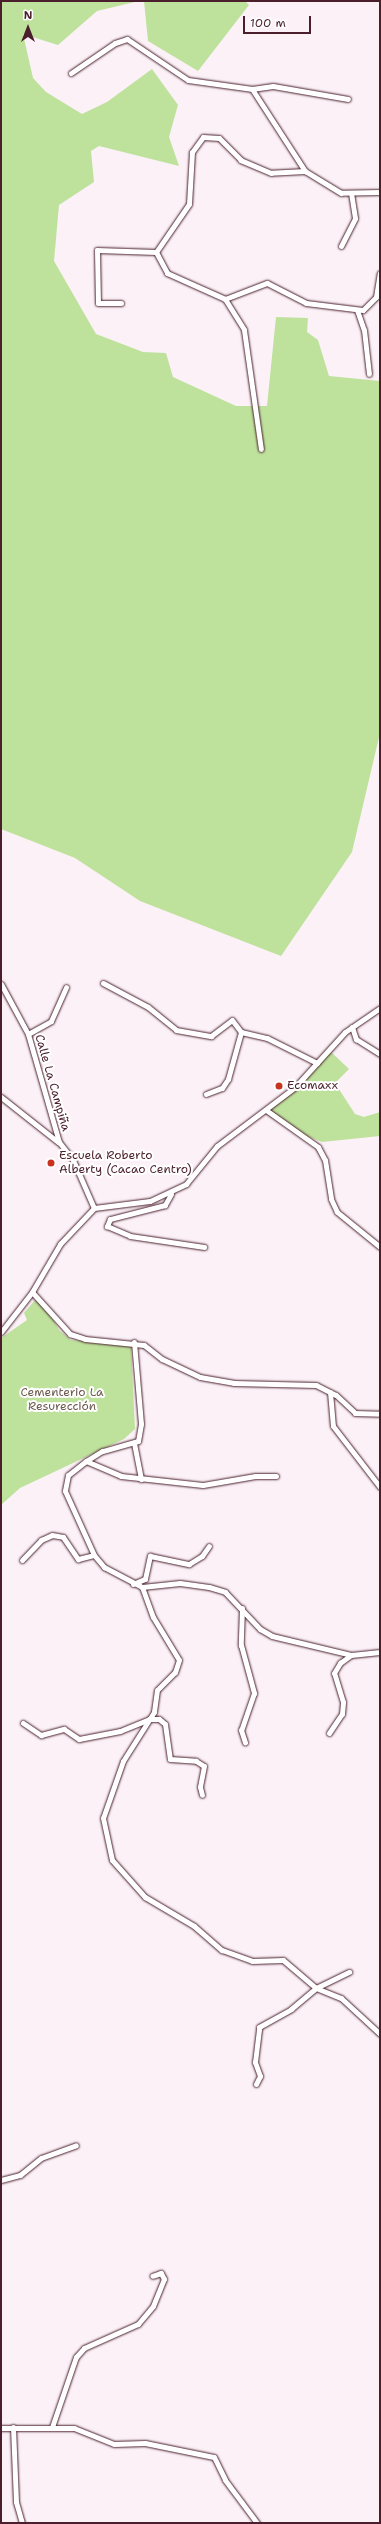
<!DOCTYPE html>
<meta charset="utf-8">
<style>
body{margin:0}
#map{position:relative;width:381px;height:2524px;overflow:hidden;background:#fbf1f7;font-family:"Shantell Sans",sans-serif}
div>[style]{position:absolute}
.green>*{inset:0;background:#bee29c}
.roads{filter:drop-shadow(0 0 1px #4a1f2b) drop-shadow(0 0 1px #4a1f2b)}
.minor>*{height:5px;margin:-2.5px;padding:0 2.5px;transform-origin:2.5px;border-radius:2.5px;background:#fff}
.dots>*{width:11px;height:11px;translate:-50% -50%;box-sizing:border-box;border:2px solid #fff;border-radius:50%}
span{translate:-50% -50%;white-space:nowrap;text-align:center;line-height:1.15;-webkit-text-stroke:4px #fff;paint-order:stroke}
.street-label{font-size:12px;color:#4a1f2b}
.poi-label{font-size:12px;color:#4a1f2b}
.left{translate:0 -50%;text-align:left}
.park-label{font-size:12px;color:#6d5a4d}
.frame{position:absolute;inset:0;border:2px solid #4a1f2b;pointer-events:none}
.north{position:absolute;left:8px;top:8px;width:40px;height:40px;-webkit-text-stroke:3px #fff;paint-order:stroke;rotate:0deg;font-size:11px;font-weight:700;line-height:16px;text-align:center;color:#4a1f2b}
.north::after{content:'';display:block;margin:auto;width:14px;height:18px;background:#4a1f2b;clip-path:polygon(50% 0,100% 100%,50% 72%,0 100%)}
.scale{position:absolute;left:243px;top:16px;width:68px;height:18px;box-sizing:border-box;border:2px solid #4a1f2b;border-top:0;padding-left:5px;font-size:12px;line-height:14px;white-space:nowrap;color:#4a1f2b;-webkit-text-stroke:3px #fff;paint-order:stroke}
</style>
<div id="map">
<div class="green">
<div style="clip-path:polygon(1px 1px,139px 1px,97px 11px,58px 45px,23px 34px,33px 78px,46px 92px,82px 114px,107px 102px,152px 69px,178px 105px,169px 137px,179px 166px,99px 146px,91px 151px,94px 182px,59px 205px,54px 261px,96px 334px,143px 352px,166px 353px,173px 377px,236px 406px,267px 406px,276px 317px,308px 318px,307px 332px,318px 340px,329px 376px,380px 381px,380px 733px,352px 852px,281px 956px,140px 901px,75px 858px,1px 829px)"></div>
<div style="clip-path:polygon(144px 1px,245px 1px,249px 5px,198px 71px,148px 41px)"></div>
<div style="clip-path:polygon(330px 1051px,349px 1069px,335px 1083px,355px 1114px,364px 1117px,380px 1112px,380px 1136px,322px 1142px,291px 1130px,265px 1113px,294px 1092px)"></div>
<div style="clip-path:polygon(36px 1299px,50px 1314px,59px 1330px,71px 1340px,131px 1345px,135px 1429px,124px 1439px,20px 1488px,1px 1505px,1px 1338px,27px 1320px,24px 1313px)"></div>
</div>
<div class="roads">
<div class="minor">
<div style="left:71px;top:73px;width:53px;rotate:-34.3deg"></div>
<div style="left:115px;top:43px;width:13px;rotate:-18deg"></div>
<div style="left:127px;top:39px;width:73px;rotate:33.9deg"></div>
<div style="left:188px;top:80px;width:65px;rotate:8deg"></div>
<div style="left:252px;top:89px;width:21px;rotate:-8deg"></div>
<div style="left:273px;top:86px;width:76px;rotate:9.8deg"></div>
<div style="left:252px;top:89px;width:98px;rotate:57.1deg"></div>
<div style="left:380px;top:192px;width:39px;rotate:179deg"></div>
<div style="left:341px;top:193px;width:42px;rotate:-148.6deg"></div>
<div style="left:305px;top:171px;width:34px;rotate:177deg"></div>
<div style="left:271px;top:173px;width:33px;rotate:-157deg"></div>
<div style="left:241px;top:160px;width:31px;rotate:-135deg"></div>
<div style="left:219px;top:138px;width:16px;rotate:-176deg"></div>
<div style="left:203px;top:137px;width:19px;rotate:126deg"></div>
<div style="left:192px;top:152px;width:52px;rotate:93.3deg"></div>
<div style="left:189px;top:204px;width:58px;rotate:124.5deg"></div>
<div style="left:156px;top:252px;width:24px;rotate:62deg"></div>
<div style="left:167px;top:273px;width:64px;rotate:24.1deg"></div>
<div style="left:225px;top:299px;width:45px;rotate:-20.9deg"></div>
<div style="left:267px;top:283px;width:44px;rotate:27.1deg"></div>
<div style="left:306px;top:303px;width:57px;rotate:7deg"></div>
<div style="left:363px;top:310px;width:18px;rotate:-45deg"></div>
<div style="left:376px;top:297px;width:24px;rotate:-81deg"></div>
<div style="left:341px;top:246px;width:31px;rotate:-63deg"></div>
<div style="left:355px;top:218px;width:25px;rotate:-99deg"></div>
<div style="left:225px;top:299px;width:36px;rotate:58deg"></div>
<div style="left:244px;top:330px;width:120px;rotate:81.9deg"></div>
<div style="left:121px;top:303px;width:23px;rotate:180deg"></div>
<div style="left:98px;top:303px;width:53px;rotate:-91.1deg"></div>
<div style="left:97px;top:250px;width:59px;rotate:1.9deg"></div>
<div style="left:357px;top:310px;width:21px;rotate:71deg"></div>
<div style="left:364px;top:330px;width:44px;rotate:83.5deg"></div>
<div style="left:103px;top:983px;width:51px;rotate:28.1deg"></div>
<div style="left:148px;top:1007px;width:36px;rotate:39deg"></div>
<div style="left:176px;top:1030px;width:36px;rotate:10deg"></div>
<div style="left:211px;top:1036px;width:26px;rotate:-37deg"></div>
<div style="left:232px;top:1020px;width:15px;rotate:53deg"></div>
<div style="left:241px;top:1032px;width:27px;rotate:13deg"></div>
<div style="left:267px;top:1038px;width:56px;rotate:26.6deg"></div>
<div style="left:1px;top:984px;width:57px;rotate:61.6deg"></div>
<div style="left:28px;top:1034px;width:112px;rotate:74deg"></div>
<div style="left:59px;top:1142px;width:23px;rotate:52deg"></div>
<div style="left:73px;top:1160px;width:52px;rotate:66.4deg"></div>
<div style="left:352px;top:1027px;width:13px;rotate:72deg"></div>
<div style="left:356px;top:1039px;width:28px;rotate:32deg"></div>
<div style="left:28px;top:1034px;width:26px;rotate:-29deg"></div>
<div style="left:51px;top:1021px;width:37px;rotate:-66deg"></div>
<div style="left:206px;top:1094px;width:17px;rotate:-21deg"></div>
<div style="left:222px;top:1088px;width:11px;rotate:-56deg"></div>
<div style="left:228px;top:1079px;width:49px;rotate:-74.5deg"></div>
<div style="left:1px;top:1097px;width:73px;rotate:38.3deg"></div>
<div style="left:266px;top:1110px;width:64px;rotate:35.4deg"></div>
<div style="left:318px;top:1147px;width:15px;rotate:62deg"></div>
<div style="left:325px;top:1160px;width:39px;rotate:81deg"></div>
<div style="left:331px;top:1199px;width:14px;rotate:65deg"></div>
<div style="left:337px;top:1212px;width:55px;rotate:39.1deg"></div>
<div style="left:171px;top:1194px;width:13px;rotate:119deg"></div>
<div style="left:165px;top:1205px;width:57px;rotate:165.7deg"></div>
<div style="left:110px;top:1219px;width:8px;rotate:113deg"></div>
<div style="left:107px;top:1226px;width:25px;rotate:23deg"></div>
<div style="left:130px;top:1236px;width:75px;rotate:8.5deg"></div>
<div style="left:32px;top:1292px;width:57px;rotate:47.9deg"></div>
<div style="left:70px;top:1334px;width:16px;rotate:18deg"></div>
<div style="left:85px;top:1339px;width:59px;rotate:5.8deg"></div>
<div style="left:144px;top:1345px;width:23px;rotate:38deg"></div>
<div style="left:162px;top:1359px;width:42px;rotate:25.3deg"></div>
<div style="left:200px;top:1377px;width:35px;rotate:10deg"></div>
<div style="left:234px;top:1383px;width:82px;rotate:1.4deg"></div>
<div style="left:316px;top:1385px;width:22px;rotate:27deg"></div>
<div style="left:336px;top:1395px;width:26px;rotate:43deg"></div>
<div style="left:355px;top:1413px;width:25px;rotate:2deg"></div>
<div style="left:1px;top:1332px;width:51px;rotate:-52.2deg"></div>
<div style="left:32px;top:1292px;width:56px;rotate:-59.7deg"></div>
<div style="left:60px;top:1244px;width:50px;rotate:-46.6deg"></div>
<div style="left:94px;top:1208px;width:56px;rotate:-7.1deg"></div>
<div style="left:150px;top:1201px;width:40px;rotate:-25deg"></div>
<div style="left:186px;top:1184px;width:49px;rotate:-50.8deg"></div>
<div style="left:217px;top:1146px;width:98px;rotate:-37.1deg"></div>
<div style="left:295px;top:1087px;width:74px;rotate:-47.7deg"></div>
<div style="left:345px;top:1032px;width:42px;rotate:-34.4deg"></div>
<div style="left:134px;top:1342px;width:82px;rotate:85.1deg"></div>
<div style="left:141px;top:1424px;width:17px;rotate:100deg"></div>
<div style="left:138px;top:1441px;width:37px;rotate:164deg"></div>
<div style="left:102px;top:1451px;width:19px;rotate:148deg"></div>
<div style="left:86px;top:1461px;width:23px;rotate:142deg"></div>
<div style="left:68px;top:1475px;width:16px;rotate:101deg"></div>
<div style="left:65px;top:1491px;width:70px;rotate:65.6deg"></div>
<div style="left:94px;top:1555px;width:16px;rotate:50deg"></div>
<div style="left:104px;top:1567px;width:43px;rotate:27.8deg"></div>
<div style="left:142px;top:1587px;width:32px;rotate:70deg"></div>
<div style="left:153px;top:1617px;width:50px;rotate:58.8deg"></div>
<div style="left:179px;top:1660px;width:13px;rotate:108deg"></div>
<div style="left:175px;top:1672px;width:25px;rotate:135deg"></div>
<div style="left:157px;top:1690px;width:22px;rotate:98deg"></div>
<div style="left:154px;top:1712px;width:58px;rotate:122.3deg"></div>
<div style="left:123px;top:1761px;width:60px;rotate:109.3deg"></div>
<div style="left:103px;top:1818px;width:43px;rotate:77.9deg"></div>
<div style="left:112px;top:1860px;width:50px;rotate:48.3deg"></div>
<div style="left:145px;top:1897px;width:57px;rotate:30.6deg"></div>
<div style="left:194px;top:1926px;width:37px;rotate:41deg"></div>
<div style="left:222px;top:1950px;width:32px;rotate:20deg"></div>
<div style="left:252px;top:1961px;width:31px;rotate:-2deg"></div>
<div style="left:283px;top:1960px;width:43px;rotate:40.3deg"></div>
<div style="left:316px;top:1988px;width:27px;rotate:22deg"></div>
<div style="left:341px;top:1998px;width:53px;rotate:42.7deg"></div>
<div style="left:330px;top:1392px;width:34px;rotate:85deg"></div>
<div style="left:333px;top:1426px;width:77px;rotate:52.4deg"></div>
<div style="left:134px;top:1443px;width:37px;rotate:79deg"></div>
<div style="left:86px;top:1461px;width:38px;rotate:23deg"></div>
<div style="left:121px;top:1476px;width:82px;rotate:6.3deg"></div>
<div style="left:203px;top:1485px;width:53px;rotate:-9.8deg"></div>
<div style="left:255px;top:1476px;width:21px"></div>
<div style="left:22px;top:1560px;width:28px;rotate:-46deg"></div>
<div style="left:41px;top:1540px;width:12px;rotate:-24deg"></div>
<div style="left:52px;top:1535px;width:11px;rotate:10deg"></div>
<div style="left:63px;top:1537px;width:27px;rotate:56deg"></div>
<div style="left:78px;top:1559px;width:16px;rotate:-14deg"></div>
<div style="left:133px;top:1584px;width:13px;rotate:-23deg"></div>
<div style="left:145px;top:1579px;width:24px;rotate:-78deg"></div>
<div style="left:150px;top:1556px;width:40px;rotate:12deg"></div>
<div style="left:189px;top:1564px;width:15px;rotate:-32deg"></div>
<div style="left:202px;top:1556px;width:12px;rotate:-55deg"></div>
<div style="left:142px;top:1587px;width:38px;rotate:-6deg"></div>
<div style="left:180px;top:1583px;width:29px;rotate:8deg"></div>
<div style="left:209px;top:1587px;width:17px;rotate:17deg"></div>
<div style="left:225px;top:1592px;width:51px;rotate:46.6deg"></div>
<div style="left:260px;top:1629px;width:14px;rotate:30deg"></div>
<div style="left:272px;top:1636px;width:81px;rotate:13.5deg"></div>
<div style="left:351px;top:1655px;width:29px;rotate:-6deg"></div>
<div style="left:242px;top:1608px;width:37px;rotate:92deg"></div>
<div style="left:241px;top:1645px;width:50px;rotate:74.8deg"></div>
<div style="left:254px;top:1693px;width:39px;rotate:109deg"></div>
<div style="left:241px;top:1730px;width:13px;rotate:72deg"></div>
<div style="left:23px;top:1723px;width:22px;rotate:34deg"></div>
<div style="left:41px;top:1735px;width:24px;rotate:-15deg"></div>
<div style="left:64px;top:1729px;width:18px;rotate:34deg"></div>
<div style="left:79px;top:1739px;width:42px;rotate:-11deg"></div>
<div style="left:120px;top:1731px;width:31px;rotate:-22deg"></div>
<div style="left:149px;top:1719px;width:10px"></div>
<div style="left:159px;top:1719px;width:8px;rotate:40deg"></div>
<div style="left:165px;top:1724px;width:35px;rotate:82deg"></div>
<div style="left:170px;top:1759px;width:26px;rotate:4deg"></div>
<div style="left:196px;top:1761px;width:9px;rotate:32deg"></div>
<div style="left:204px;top:1766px;width:21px;rotate:101deg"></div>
<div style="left:200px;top:1787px;width:8px;rotate:76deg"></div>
<div style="left:329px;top:1733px;width:23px;rotate:-56deg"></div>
<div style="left:342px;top:1714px;width:12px;rotate:-85deg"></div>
<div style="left:343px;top:1702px;width:30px;rotate:-107deg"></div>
<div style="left:334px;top:1673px;width:12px;rotate:-59deg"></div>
<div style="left:340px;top:1663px;width:14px;rotate:-36deg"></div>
<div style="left:256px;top:2084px;width:9px;rotate:-63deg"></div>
<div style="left:260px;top:2076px;width:15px;rotate:-110deg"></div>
<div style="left:255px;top:2062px;width:35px;rotate:-83deg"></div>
<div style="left:259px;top:2027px;width:37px;rotate:-29deg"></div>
<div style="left:291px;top:2009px;width:33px;rotate:-40deg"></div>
<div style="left:316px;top:1988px;width:37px;rotate:-26deg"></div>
<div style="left:1px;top:2180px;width:20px;rotate:-15deg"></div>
<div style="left:20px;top:2175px;width:27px;rotate:-39deg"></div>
<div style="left:41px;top:2158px;width:37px;rotate:-20deg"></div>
<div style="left:13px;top:2427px;width:75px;rotate:87.7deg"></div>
<div style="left:16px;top:2502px;width:22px;rotate:74deg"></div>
<div style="left:52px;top:2427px;width:74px;rotate:-71.1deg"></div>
<div style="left:76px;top:2357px;width:12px;rotate:-48deg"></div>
<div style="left:84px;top:2348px;width:59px;rotate:-24deg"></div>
<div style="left:138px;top:2324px;width:23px;rotate:-50deg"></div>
<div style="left:153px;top:2306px;width:29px;rotate:-68deg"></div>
<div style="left:164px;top:2279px;width:7px;rotate:-117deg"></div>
<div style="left:161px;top:2273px;width:9px;rotate:162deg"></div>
<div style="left:1px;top:2428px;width:73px"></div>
<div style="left:74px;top:2428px;width:43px;rotate:21.8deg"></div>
<div style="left:114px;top:2444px;width:31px;rotate:-2deg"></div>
<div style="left:145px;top:2443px;width:70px;rotate:11.5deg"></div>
<div style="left:214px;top:2457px;width:25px;rotate:64deg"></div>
<div style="left:225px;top:2480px;width:54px;rotate:53.3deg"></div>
</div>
</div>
<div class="dots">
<div style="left:279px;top:1086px;background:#c8321e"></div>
<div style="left:51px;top:1163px;background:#c8321e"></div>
</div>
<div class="street-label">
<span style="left:52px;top:1083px;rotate:74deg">Calle La Campiña</span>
</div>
<div class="poi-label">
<span class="left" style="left:287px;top:1086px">Ecomaxx</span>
<span class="left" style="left:59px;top:1163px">Escuela Roberto<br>Alberty (Cacao Centro)</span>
</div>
<div class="park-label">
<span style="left:62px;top:1400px">Cementerio La<br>Resurección</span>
</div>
<div class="frame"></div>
<div class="north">N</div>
<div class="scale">100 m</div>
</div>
